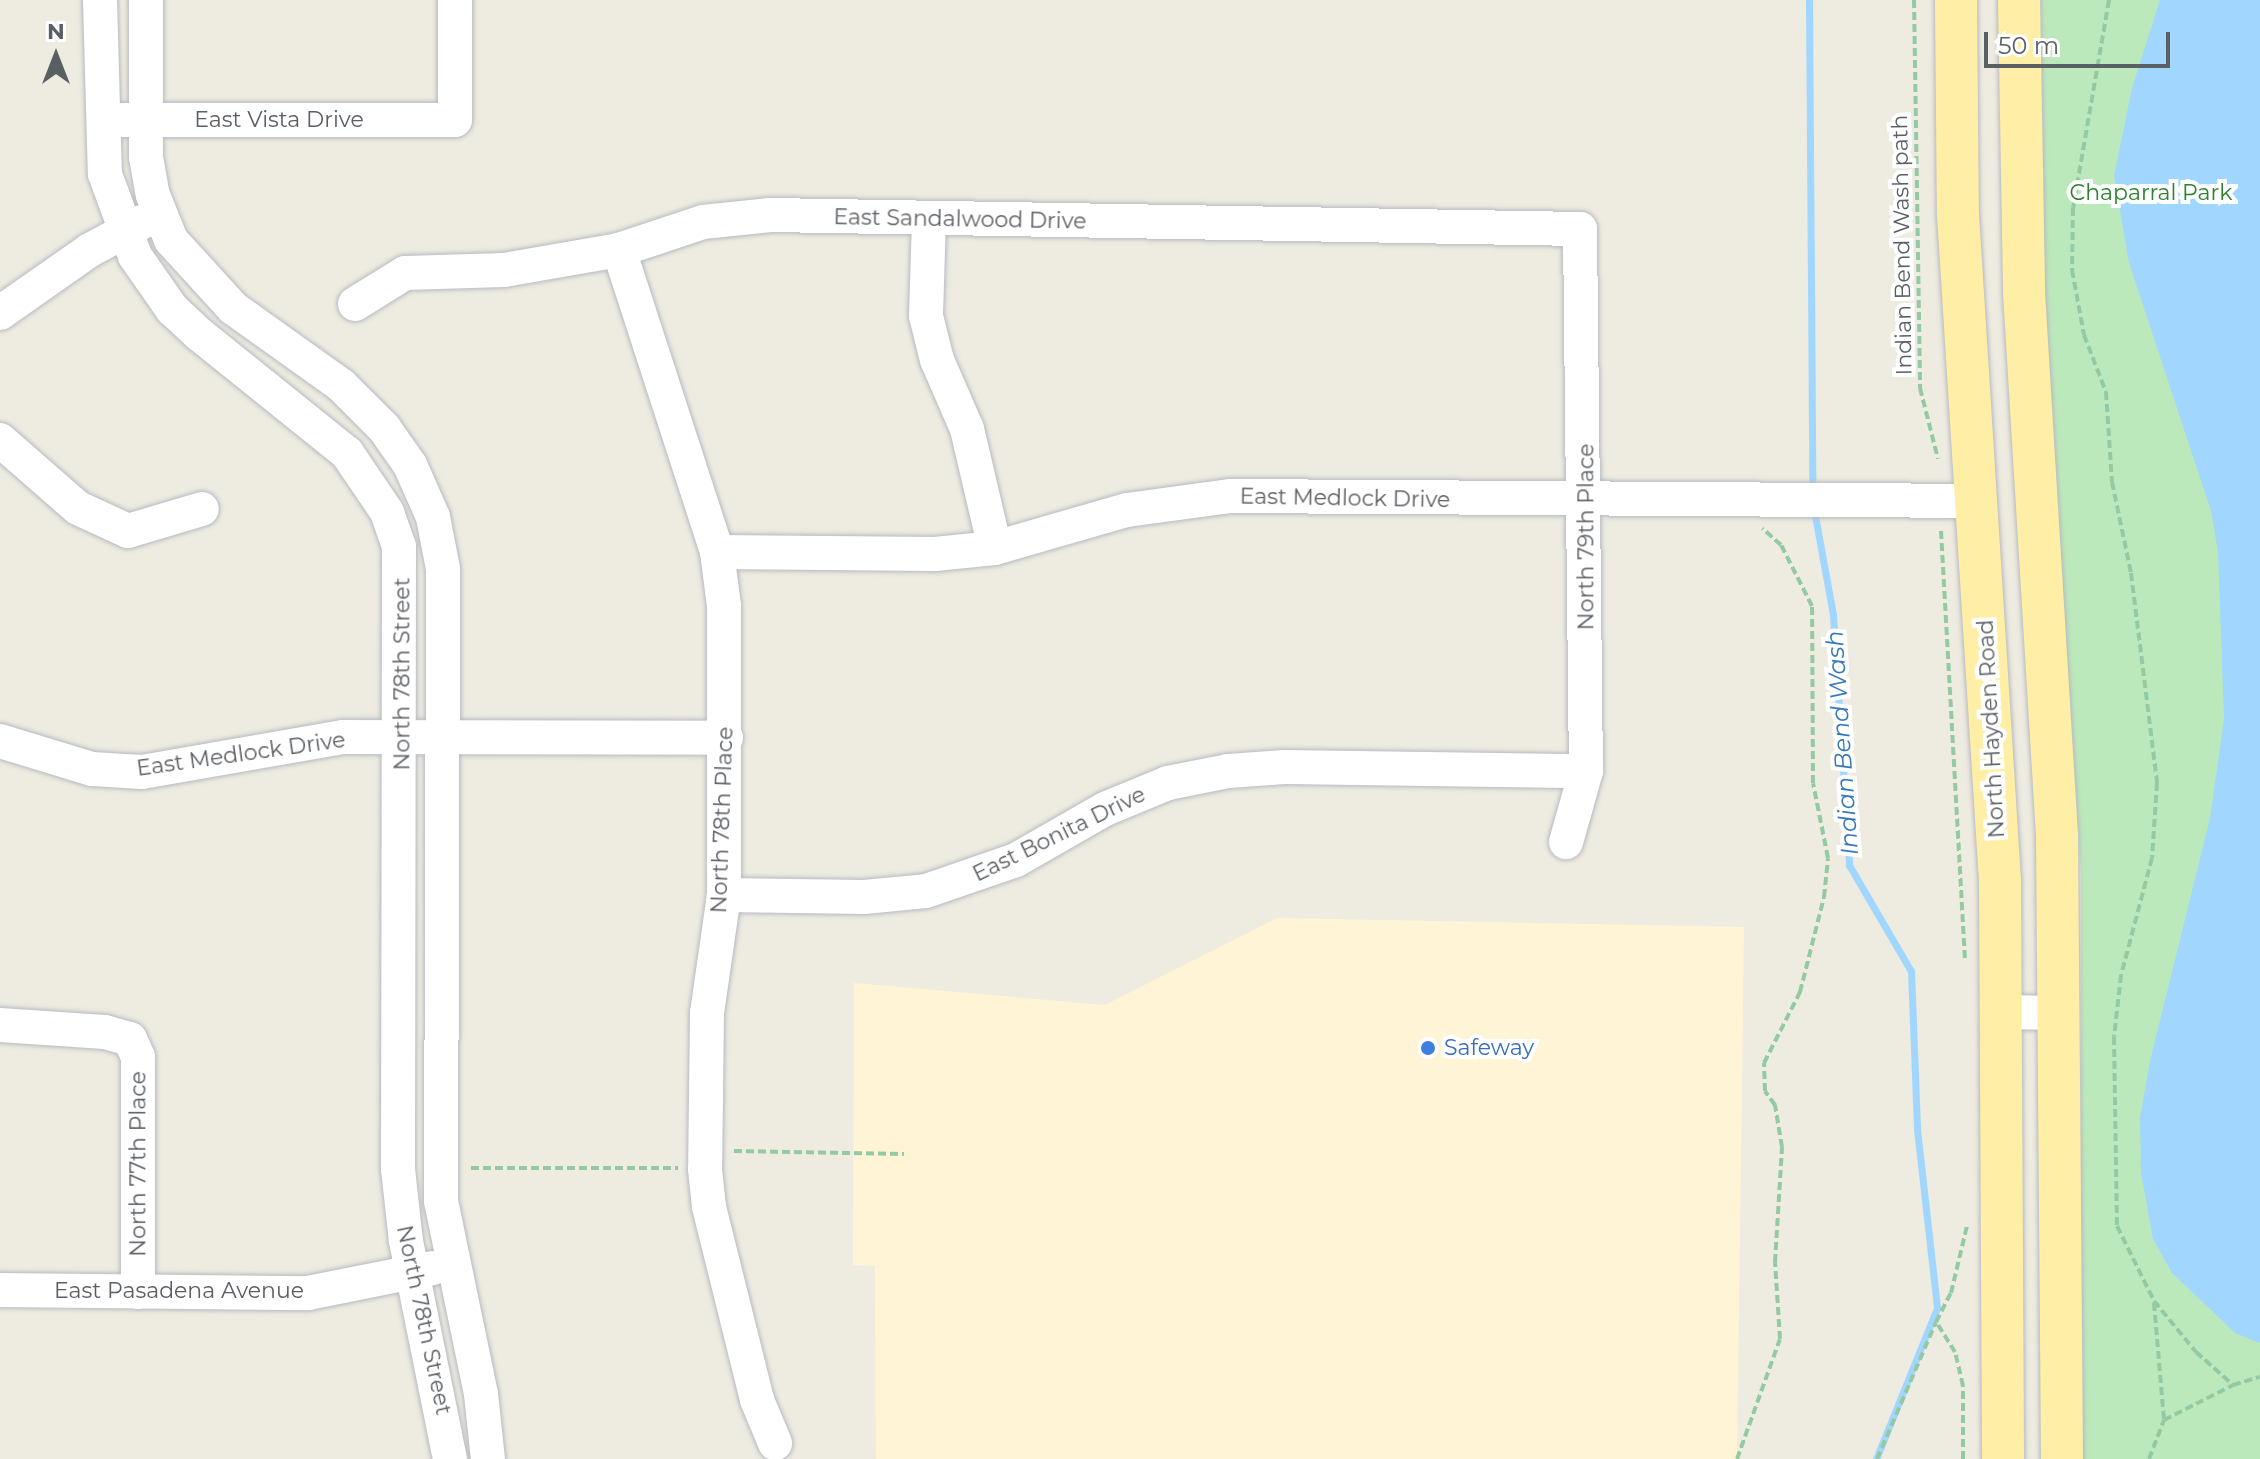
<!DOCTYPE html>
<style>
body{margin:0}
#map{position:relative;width:2260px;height:1459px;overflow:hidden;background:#eeebe1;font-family:Montserrat,sans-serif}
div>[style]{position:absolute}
.commercial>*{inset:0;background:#fff5d6}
.green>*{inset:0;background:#bce9bb}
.water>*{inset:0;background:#a1d7ff}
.stream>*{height:7px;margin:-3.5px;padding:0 3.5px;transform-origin:3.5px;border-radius:3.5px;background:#a1d7ff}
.path>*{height:4px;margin-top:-2px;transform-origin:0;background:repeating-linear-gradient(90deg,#94caa3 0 8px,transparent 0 12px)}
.roads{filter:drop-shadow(0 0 2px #b7babf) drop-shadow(0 0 2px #b7babf)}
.minor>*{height:34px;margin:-17px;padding:0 17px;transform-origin:17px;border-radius:17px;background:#fff}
.major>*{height:42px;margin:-21px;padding:0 21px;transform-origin:21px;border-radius:21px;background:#ffefa6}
.dots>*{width:22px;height:22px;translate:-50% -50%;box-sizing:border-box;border:4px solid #fff;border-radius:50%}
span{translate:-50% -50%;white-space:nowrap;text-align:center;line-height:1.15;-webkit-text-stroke:8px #fff;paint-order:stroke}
.street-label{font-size:22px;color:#5a5f64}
.park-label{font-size:22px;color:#2c822f}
.shop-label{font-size:22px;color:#366cbe}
.left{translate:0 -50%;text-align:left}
.water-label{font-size:24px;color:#3578ba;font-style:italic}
.north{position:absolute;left:16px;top:16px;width:80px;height:80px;-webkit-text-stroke:6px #fff;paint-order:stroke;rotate:0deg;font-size:22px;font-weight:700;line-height:32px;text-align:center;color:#5a5f64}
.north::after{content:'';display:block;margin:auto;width:28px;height:36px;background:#5a5f64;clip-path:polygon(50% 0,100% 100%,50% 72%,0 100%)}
.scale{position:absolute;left:1984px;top:32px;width:186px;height:36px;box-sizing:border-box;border:4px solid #5a5f64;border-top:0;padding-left:10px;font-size:24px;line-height:28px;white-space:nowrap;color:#5a5f64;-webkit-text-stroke:6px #fff;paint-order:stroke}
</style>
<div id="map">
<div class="commercial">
<div style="clip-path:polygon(1277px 918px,1744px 927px,1737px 1459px,876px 1459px,875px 1266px,853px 1265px,854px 983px,1105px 1005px)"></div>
</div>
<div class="green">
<div style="clip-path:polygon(2041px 0,2260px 0,2260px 1459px,2081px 1459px,2081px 873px,2045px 314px)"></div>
</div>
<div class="water">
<div style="clip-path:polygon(2160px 0,2260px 0,2260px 1343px,2235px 1333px,2172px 1273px,2153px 1239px,2141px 1173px,2140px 1117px,2150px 1061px,2210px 818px,2224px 719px,2218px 552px,2211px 511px,2129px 263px,2114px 176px,2132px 88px)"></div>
</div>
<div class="stream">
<div style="left:1809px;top:0;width:490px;rotate:89.6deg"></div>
<div style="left:1814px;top:510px;width:107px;rotate:79.7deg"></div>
<div style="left:1833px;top:615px;width:251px;rotate:86.3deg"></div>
<div style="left:1849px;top:865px;width:123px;rotate:59.7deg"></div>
<div style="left:1911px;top:971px;width:158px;rotate:87.8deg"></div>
<div style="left:1917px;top:1129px;width:180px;rotate:83.6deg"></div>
<div style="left:1937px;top:1308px;width:163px;rotate:112deg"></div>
</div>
<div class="path">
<div style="left:1914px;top:0;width:388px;rotate:89.1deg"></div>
<div style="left:1920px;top:388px;width:73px;rotate:75.8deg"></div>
<div style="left:2109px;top:0;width:211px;rotate:99.8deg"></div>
<div style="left:2073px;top:208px;width:62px;rotate:90.9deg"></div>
<div style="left:2072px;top:270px;width:66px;rotate:79.5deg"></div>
<div style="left:2084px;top:335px;width:61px;rotate:68.9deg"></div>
<div style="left:2106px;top:392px;width:90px;rotate:86.2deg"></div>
<div style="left:2112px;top:482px;width:93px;rotate:78.2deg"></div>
<div style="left:2131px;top:573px;width:212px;rotate:82.9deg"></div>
<div style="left:2157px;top:783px;width:75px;rotate:93.8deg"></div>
<div style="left:2152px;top:858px;width:121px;rotate:104.8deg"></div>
<div style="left:2121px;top:975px;width:62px;rotate:96.4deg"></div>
<div style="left:2114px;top:1037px;width:189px;rotate:89.1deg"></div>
<div style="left:2117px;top:1226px;width:84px;rotate:63.7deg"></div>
<div style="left:2154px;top:1301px;width:66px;rotate:50.5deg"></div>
<div style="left:2196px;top:1352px;width:50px;rotate:41.7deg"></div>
<div style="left:2233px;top:1385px;width:28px;rotate:-17deg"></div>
<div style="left:1941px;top:531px;width:428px;rotate:86.8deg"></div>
<div style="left:734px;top:1151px;width:170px;rotate:1deg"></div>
<div style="left:471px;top:1168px;width:207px"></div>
<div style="left:2154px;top:1303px;width:117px;rotate:85.1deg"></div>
<div style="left:1737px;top:1459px;width:127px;rotate:-70.3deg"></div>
<div style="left:1780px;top:1339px;width:77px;rotate:-93.7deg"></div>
<div style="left:1775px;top:1262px;width:115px;rotate:-86.5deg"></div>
<div style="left:1782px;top:1147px;width:43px;rotate:-99.5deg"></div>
<div style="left:1775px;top:1105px;width:17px;rotate:-126deg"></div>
<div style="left:1765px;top:1091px;width:28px;rotate:-92deg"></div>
<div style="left:1764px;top:1063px;width:80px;rotate:-63.1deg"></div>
<div style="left:1800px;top:992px;width:98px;rotate:-75.8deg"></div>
<div style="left:1824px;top:897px;width:39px;rotate:-84deg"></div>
<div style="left:1828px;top:858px;width:76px;rotate:-101.3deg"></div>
<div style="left:1813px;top:783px;width:177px;rotate:-90.3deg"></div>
<div style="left:1812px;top:606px;width:68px;rotate:-116.9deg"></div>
<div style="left:1781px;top:545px;width:25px;rotate:-138deg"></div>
<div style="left:1877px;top:1459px;width:149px;rotate:-66.7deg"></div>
<div style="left:1963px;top:1459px;width:73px;rotate:-90deg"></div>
<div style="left:1963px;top:1386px;width:35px;rotate:-103deg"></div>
<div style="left:1955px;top:1352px;width:36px;rotate:-122deg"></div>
<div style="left:1936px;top:1322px;width:33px;rotate:-63deg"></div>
<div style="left:1951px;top:1293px;width:69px;rotate:-76.6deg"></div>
<div style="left:2149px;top:1459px;width:42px;rotate:-69deg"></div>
<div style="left:2164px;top:1420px;width:77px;rotate:-26.9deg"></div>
</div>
<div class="roads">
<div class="minor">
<div style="left:100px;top:0;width:174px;rotate:88.4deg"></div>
<div style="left:105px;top:174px;width:87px;rotate:69.9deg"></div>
<div style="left:135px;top:256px;width:65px;rotate:55.1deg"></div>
<div style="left:172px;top:309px;width:38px;rotate:43deg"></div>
<div style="left:200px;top:335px;width:189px;rotate:38.8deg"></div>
<div style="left:347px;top:453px;width:71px;rotate:55.9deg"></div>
<div style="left:387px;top:512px;width:36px;rotate:71deg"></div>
<div style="left:399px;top:546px;width:623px;rotate:90.09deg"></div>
<div style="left:398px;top:1169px;width:72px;rotate:83.7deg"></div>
<div style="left:406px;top:1241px;width:222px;rotate:78.6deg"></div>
<div style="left:146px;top:0;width:157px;rotate:90deg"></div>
<div style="left:146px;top:157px;width:39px;rotate:80deg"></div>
<div style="left:153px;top:195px;width:48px;rotate:68.2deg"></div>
<div style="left:171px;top:240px;width:92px;rotate:47.6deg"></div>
<div style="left:233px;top:308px;width:133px;rotate:35.5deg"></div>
<div style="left:341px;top:385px;width:61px;rotate:45deg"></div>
<div style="left:384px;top:428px;width:45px;rotate:54.9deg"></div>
<div style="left:410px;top:465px;width:57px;rotate:66.1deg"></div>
<div style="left:433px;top:517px;width:53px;rotate:79.1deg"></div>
<div style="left:443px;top:569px;width:632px;rotate:90.18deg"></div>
<div style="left:441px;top:1201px;width:197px;rotate:78.3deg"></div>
<div style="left:481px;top:1394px;width:65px;rotate:83.9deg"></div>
<div style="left:123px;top:120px;width:332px"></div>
<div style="left:455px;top:120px;width:120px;rotate:-90deg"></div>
<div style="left:929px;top:219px;width:97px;rotate:91.8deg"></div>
<div style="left:926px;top:316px;width:45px;rotate:76deg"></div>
<div style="left:937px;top:360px;width:75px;rotate:66.5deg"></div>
<div style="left:967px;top:429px;width:122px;rotate:76.8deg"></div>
<div style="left:619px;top:250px;width:318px;rotate:72deg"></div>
<div style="left:717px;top:552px;width:54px;rotate:82.6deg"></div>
<div style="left:724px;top:606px;width:289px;rotate:90deg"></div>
<div style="left:724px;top:895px;width:119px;rotate:98.2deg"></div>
<div style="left:707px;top:1013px;width:156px;rotate:90.7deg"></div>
<div style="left:705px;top:1169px;width:38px;rotate:84deg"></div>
<div style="left:709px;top:1207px;width:199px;rotate:76deg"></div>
<div style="left:757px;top:1400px;width:47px;rotate:67.3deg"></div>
<div style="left:355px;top:304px;width:59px;rotate:-31.8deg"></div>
<div style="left:405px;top:273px;width:99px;rotate:-1.7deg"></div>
<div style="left:504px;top:270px;width:117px;rotate:-9.9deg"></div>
<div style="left:619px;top:250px;width:89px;rotate:-18.4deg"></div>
<div style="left:703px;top:222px;width:68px;rotate:-5.9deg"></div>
<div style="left:771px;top:215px;width:809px;rotate:0.99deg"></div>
<div style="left:1580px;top:229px;width:542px;rotate:89.37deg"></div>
<div style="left:1586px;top:771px;width:74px;rotate:105.7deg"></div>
<div style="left:0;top:313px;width:110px;rotate:-35deg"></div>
<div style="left:90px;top:250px;width:61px;rotate:-28.2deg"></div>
<div style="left:0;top:440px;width:103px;rotate:41.1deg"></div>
<div style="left:78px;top:508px;width:55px;rotate:24.7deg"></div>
<div style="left:128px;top:531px;width:77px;rotate:-16.6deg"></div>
<div style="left:717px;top:552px;width:218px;rotate:0.5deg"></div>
<div style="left:935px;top:554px;width:60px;rotate:-5.7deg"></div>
<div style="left:995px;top:548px;width:137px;rotate:-16.1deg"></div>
<div style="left:1127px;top:510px;width:105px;rotate:-7.7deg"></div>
<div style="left:1231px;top:496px;width:747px;rotate:0.38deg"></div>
<div style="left:0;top:741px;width:96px;rotate:16.9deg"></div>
<div style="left:92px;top:769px;width:50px;rotate:3.4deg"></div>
<div style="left:142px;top:772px;width:204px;rotate:-9.9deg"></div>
<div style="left:343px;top:737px;width:383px;rotate:0.1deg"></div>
<div style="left:724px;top:895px;width:140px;rotate:0.8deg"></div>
<div style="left:864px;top:897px;width:62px;rotate:-5.5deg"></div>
<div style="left:926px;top:891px;width:95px;rotate:-19deg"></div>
<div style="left:1016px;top:860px;width:103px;rotate:-29.8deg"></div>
<div style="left:1105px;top:809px;width:68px;rotate:-22.4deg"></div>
<div style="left:1168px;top:783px;width:61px;rotate:-11.3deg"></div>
<div style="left:1228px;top:771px;width:57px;rotate:-4deg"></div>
<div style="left:1285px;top:767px;width:301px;rotate:0.8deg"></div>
<div style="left:2000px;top:1012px;width:60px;rotate:1deg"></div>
<div style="left:0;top:1025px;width:105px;rotate:3.8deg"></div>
<div style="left:105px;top:1032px;width:26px;rotate:16deg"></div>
<div style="left:130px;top:1039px;width:20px;rotate:66deg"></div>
<div style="left:138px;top:1057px;width:235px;rotate:90deg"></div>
<div style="left:0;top:1290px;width:308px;rotate:0.6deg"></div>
<div style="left:308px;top:1293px;width:127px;rotate:-11.3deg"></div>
</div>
<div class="major">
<div style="left:1956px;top:0;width:215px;rotate:89.5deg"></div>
<div style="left:1958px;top:215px;width:666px;rotate:86.39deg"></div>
<div style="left:2000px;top:880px;width:579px;rotate:89.7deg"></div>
<div style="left:2019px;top:0;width:293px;rotate:89deg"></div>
<div style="left:2024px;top:293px;width:544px;rotate:86.52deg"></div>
<div style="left:2057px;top:836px;width:623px;rotate:89.54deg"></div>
</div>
</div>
<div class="dots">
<div style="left:1428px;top:1048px;background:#3f7fe0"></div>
</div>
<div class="street-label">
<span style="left:279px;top:120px">East Vista Drive</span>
<span style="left:960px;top:219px;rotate:1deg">East Sandalwood Drive</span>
<span style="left:1902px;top:245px;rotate:-91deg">Indian Bend Wash path</span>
<span style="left:1345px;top:498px;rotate:1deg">East Medlock Drive</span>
<span style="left:1586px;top:537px;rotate:-90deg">North 79th Place</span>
<span style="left:402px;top:674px;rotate:-90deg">North 78th Street</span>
<span style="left:1991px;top:729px;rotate:-93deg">North Hayden Road</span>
<span style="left:241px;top:754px;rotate:-8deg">East Medlock Drive</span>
<span style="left:722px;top:820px;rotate:-88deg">North 78th Place</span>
<span style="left:1059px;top:834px;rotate:-26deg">East Bonita Drive</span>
<span style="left:138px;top:1164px;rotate:-90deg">North 77th Place</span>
<span style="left:179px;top:1291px">East Pasadena Avenue</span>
<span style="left:424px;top:1320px;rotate:78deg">North 78th Street</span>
</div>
<div class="park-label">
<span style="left:2151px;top:193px">Chaparral Park</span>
</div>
<div class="shop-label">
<span class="left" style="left:1444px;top:1048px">Safeway</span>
</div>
<div class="water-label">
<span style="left:1842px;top:743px;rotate:-94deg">Indian Bend Wash</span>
</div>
<div class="north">N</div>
<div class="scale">50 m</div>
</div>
